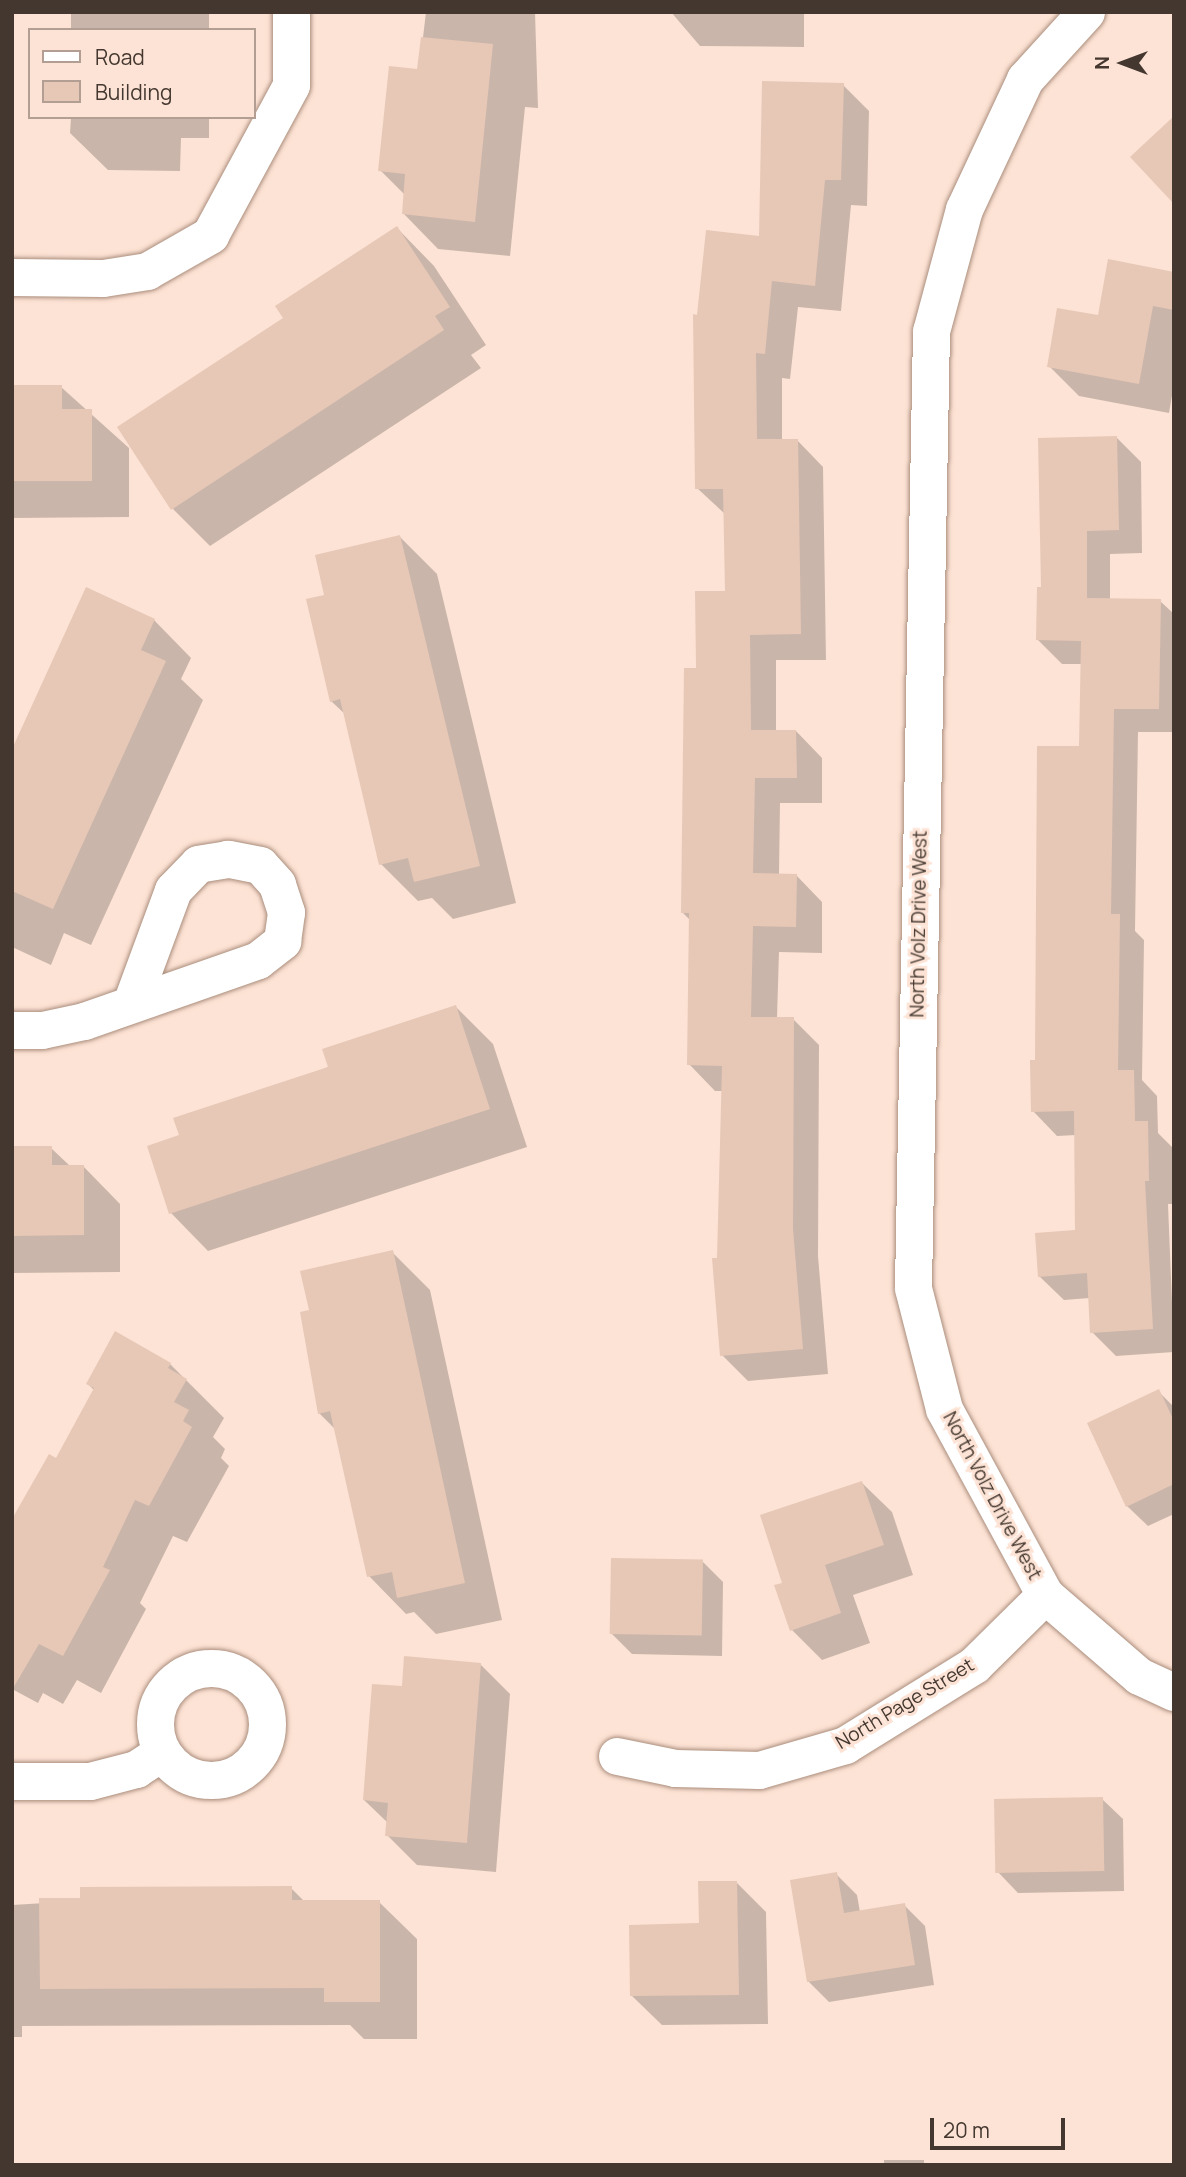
<!DOCTYPE html>
<style>
body{margin:0}
#map{position:relative;width:1186px;height:2177px;overflow:hidden;background:#fde3d5;font-family:Manrope,sans-serif}
div>[style]{position:absolute}
.shadow>*{inset:0;background:#0003;transform-origin:0 0}
.building>*{inset:0;background:#e7c8b6;transform-origin:0 0}
.roads{filter:drop-shadow(0 0 2px #aa8d7c) drop-shadow(0 0 2px #aa8d7c)}
.minor>*{height:37px;margin:-18.5px;padding:0 18.5px;transform-origin:18.5px;border-radius:18.5px;background:#fff}
.minor>.ring{margin:-18.5px;padding:0;box-sizing:content-box;background:none;border:37px solid #fff;border-radius:50%}
span{translate:-50% -50%;white-space:nowrap;text-align:center;line-height:1.15;-webkit-text-stroke:6px #fde3d5;paint-order:stroke}
.street-label{font-size:19px;color:#43372f}
.frame{position:absolute;inset:0;border:14px solid #43372f;pointer-events:none}
.legend{position:absolute;left:28px;top:28px;width:228px;height:91px;box-sizing:border-box;background:#fde3d5;border:2px solid #b39e93;margin:0;padding:9px 12px;list-style:none;font-size:21px;color:#43372f}
.legend li{display:flex;align-items:center;gap:14px;height:35px}
.legend b{width:35px;border:2px solid #b39e93}
.north{position:absolute;left:1088px;top:28px;width:70px;height:70px;-webkit-text-stroke:5px #fde3d5;paint-order:stroke;rotate:270deg;font-size:19px;font-weight:700;line-height:28px;text-align:center;color:#43372f}
.north::after{content:'';display:block;margin:auto;width:24px;height:32px;background:#43372f;clip-path:polygon(50% 0,100% 100%,50% 72%,0 100%)}
.scale{position:absolute;left:930px;top:2118px;width:135px;height:32px;box-sizing:border-box;border:4px solid #43372f;border-top:0;padding-left:9px;font-size:21px;line-height:24px;white-space:nowrap;color:#43372f;-webkit-text-stroke:5px #fde3d5;paint-order:stroke}
</style>
<div id="map">
<div class="shadow">
<div style="left:71px;top:12px;width:138px;height:18px"></div>
<div style="clip-path:polygon(426px 12px,535px 12px,538px 108px,525px 107px,510px 256px,438px 249px,404px 214px,405px 195px,380px 170px,419px 71px)"></div>
<div style="clip-path:polygon(671px 12px,804px 12px,804px 47px,700px 46px)"></div>
<div style="clip-path:polygon(843px 85px,869px 111px,867px 206px,851px 205px,841px 311px,798px 307px,790px 379px,782px 378px,782px 440px,797px 440px,823px 467px,826px 660px,776px 660px,776px 732px,796px 731px,822px 758px,822px 803px,780px 803px,779px 875px,796px 875px,822px 902px,822px 953px,779px 952px,777px 1019px,793px 1019px,819px 1045px,818px 1256px,828px 1374px,748px 1381px,722px 1355px,723px 1091px,715px 1091px,689px 1064px,690px 920px,683px 913px,698px 670px,727px 592px,725px 514px,697px 488px,699px 317px,761px 238px)"></div>
<div style="clip-path:polygon(71px 117px,209px 117px,209px 138px,181px 138px,180px 171px,108px 170px,70px 133px)"></div>
<div style="clip-path:polygon(397px 228px,434px 266px,486px 345px,471px 355px,481px 368px,210px 546px,173px 509px,285px 318px)"></div>
<div style="clip-path:polygon(1174px 274px,1174px 384px,1169px 413px,1079px 396px,1049px 366px,1099px 317px)"></div>
<div style="clip-path:polygon(12px 387px,61px 387px,129px 448px,129px 517px,12px 518px)"></div>
<div style="clip-path:polygon(1117px 438px,1141px 462px,1142px 553px,1110px 554px,1110px 600px,1160px 601px,1174px 614px,1174px 732px,1138px 732px,1135px 931px,1144px 940px,1142px 1080px,1157px 1096px,1158px 1133px,1172px 1147px,1172px 1204px,1168px 1204px,1174px 1352px,1116px 1356px,1092px 1332px,1090px 1298px,1064px 1300px,1039px 1276px,1077px 1232px,1076px 1135px,1057px 1136px,1033px 1111px,1081px 748px,1082px 664px,1062px 664px,1038px 640px,1043px 589px)"></div>
<div style="clip-path:polygon(400px 537px,437px 574px,516px 903px,453px 919px,432px 898px,418px 901px,381px 864px,346px 715px,331px 701px,326px 596px)"></div>
<div style="clip-path:polygon(154px 620px,191px 658px,181px 679px,203px 700px,91px 945px,64px 933px,51px 965px,12px 947px,12px 753px)"></div>
<div style="clip-path:polygon(456px 1007px,493px 1044px,527px 1147px,208px 1251px,171px 1213px,181px 1136px)"></div>
<div style="clip-path:polygon(12px 1148px,51px 1148px,70px 1166px,83px 1166px,120px 1204px,120px 1272px,12px 1273px)"></div>
<div style="clip-path:polygon(392px 1252px,430px 1290px,502px 1620px,436px 1634px,414px 1612px,406px 1614px,369px 1576px,336px 1430px,319px 1413px)"></div>
<div style="clip-path:polygon(170px 1364px,224px 1418px,213px 1437px,225px 1449px,221px 1458px,229px 1466px,187px 1542px,173px 1536px,140px 1603px,146px 1609px,101px 1693px,77px 1680px,63px 1704px,43px 1693px,38px 1703px,12px 1689px,57px 1461px,95px 1391px,88px 1384px)"></div>
<div style="clip-path:polygon(1158px 1391px,1174px 1407px,1174px 1514px,1148px 1526px,1127px 1506px)"></div>
<div style="clip-path:polygon(862px 1483px,892px 1512px,913px 1575px,853px 1595px,870px 1643px,822px 1660px,792px 1630px,784px 1584px)"></div>
<div style="clip-path:polygon(703px 1562px,723px 1582px,722px 1656px,632px 1654px,611px 1633px)"></div>
<div style="clip-path:polygon(480px 1664px,510px 1694px,496px 1872px,417px 1865px,387px 1835px,388px 1823px,364px 1800px,403px 1688px)"></div>
<div style="clip-path:polygon(1102px 1799px,1123px 1819px,1124px 1891px,1018px 1893px,998px 1872px)"></div>
<div style="clip-path:polygon(836px 1874px,857px 1895px,860px 1912px,904px 1905px,925px 1926px,934px 1985px,829px 2002px,808px 1981px)"></div>
<div style="clip-path:polygon(736px 1882px,766px 1912px,768px 2024px,662px 2025px,632px 1996px)"></div>
<div style="clip-path:polygon(291px 1888px,305px 1902px,379px 1902px,417px 1939px,417px 2039px,364px 2039px,350px 2025px,22px 2026px,22px 2037px,12px 2037px,12px 1905px)"></div>
<div style="left:884px;top:2160px;width:40px;height:5px"></div>
</div>
<div class="building">
<div style="clip-path:polygon(421px 37px,493px 44px,475px 222px,402px 214px,405px 174px,378px 171px,389px 66px,417px 69px)"></div>
<div style="clip-path:polygon(762px 81px,844px 83px,841px 180px,825px 180px,815px 286px,772px 281px,765px 354px,756px 353px,757px 439px,798px 439px,801px 634px,750px 635px,751px 730px,796px 730px,797px 778px,755px 778px,753px 873px,797px 874px,796px 927px,753px 926px,751px 1017px,794px 1017px,793px 1229px,803px 1349px,720px 1356px,712px 1258px,717px 1258px,722px 1066px,687px 1065px,689px 913px,681px 913px,684px 668px,696px 668px,695px 591px,725px 591px,723px 489px,695px 489px,693px 314px,697px 315px,706px 230px,759px 236px)"></div>
<div style="clip-path:polygon(1174px 116px,1174px 204px,1130px 157px)"></div>
<div style="clip-path:polygon(397px 226px,450px 307px,435px 316px,444px 330px,171px 510px,117px 427px,283px 318px,275px 306px)"></div>
<div style="clip-path:polygon(1108px 259px,1174px 272px,1174px 310px,1153px 306px,1139px 384px,1047px 367px,1057px 308px,1098px 315px)"></div>
<div style="clip-path:polygon(12px 385px,62px 385px,62px 409px,92px 409px,92px 481px,12px 481px)"></div>
<div style="clip-path:polygon(1117px 436px,1119px 530px,1087px 531px,1087px 598px,1161px 599px,1159px 709px,1114px 709px,1111px 914px,1120px 914px,1118px 1070px,1134px 1070px,1135px 1121px,1148px 1121px,1149px 1181px,1145px 1181px,1153px 1329px,1090px 1333px,1087px 1273px,1038px 1277px,1035px 1233px,1075px 1230px,1074px 1111px,1031px 1112px,1030px 1060px,1035px 1060px,1037px 746px,1079px 746px,1081px 641px,1036px 640px,1037px 587px,1041px 587px,1038px 438px)"></div>
<div style="clip-path:polygon(400px 535px,480px 866px,414px 882px,408px 858px,379px 865px,340px 699px,330px 702px,306px 599px,324px 595px,315px 555px)"></div>
<div style="clip-path:polygon(86px 587px,155px 619px,141px 650px,166px 661px,53px 909px,12px 891px,12px 749px)"></div>
<div style="clip-path:polygon(456px 1005px,490px 1109px,169px 1214px,147px 1146px,179px 1135px,173px 1118px,328px 1067px,322px 1049px)"></div>
<div style="clip-path:polygon(12px 1146px,52px 1146px,52px 1165px,84px 1165px,84px 1235px,12px 1236px)"></div>
<div style="clip-path:polygon(393px 1250px,465px 1583px,397px 1598px,392px 1572px,367px 1577px,330px 1411px,318px 1414px,300px 1312px,309px 1310px,300px 1271px)"></div>
<div style="clip-path:polygon(115px 1331px,171px 1363px,168px 1368px,187px 1379px,174px 1402px,189px 1410px,183px 1421px,192px 1427px,149px 1506px,135px 1500px,103px 1567px,110px 1570px,63px 1656px,39px 1644px,12px 1690px,12px 1519px,49px 1454px,56px 1458px,94px 1388px,86px 1384px)"></div>
<div style="clip-path:polygon(1159px 1389px,1174px 1421px,1174px 1484px,1126px 1507px,1087px 1423px)"></div>
<div style="clip-path:polygon(862px 1481px,884px 1545px,825px 1565px,841px 1613px,790px 1631px,774px 1585px,782px 1583px,760px 1515px)"></div>
<div style="left:611px;top:1558px;width:92px;height:76px;rotate:1deg"></div>
<div style="clip-path:polygon(404px 1656px,481px 1663px,467px 1843px,385px 1836px,388px 1803px,363px 1800px,372px 1684px,402px 1686px)"></div>
<div style="left:1103px;top:1797px;width:74px;height:109px;rotate:89deg"></div>
<div style="clip-path:polygon(837px 1872px,844px 1913px,905px 1903px,915px 1965px,807px 1982px,790px 1880px)"></div>
<div style="clip-path:polygon(698px 1881px,737px 1881px,739px 1995px,630px 1996px,629px 1925px,699px 1923px)"></div>
<div style="clip-path:polygon(292px 1886px,292px 1900px,380px 1900px,380px 2002px,324px 2002px,324px 1988px,40px 1989px,39px 1898px,80px 1898px,80px 1887px)"></div>
</div>
<div class="roads">
<div class="minor">
<div style="left:1086px;top:12px;width:91px;rotate:132.3deg"></div>
<div style="left:1025px;top:79px;width:144px;rotate:115.1deg"></div>
<div style="left:964px;top:209px;width:126px;rotate:105.1deg"></div>
<div style="left:931px;top:331px;width:957px;rotate:91.08deg"></div>
<div style="left:913px;top:1288px;width:125px;rotate:75.6deg"></div>
<div style="left:944px;top:1409px;width:212px;rotate:61.5deg"></div>
<div style="left:1045px;top:1595px;width:124px;rotate:40.8deg"></div>
<div style="left:1139px;top:1676px;width:38px;rotate:25deg"></div>
<div style="left:12px;top:277px;width:91px;rotate:0.6deg"></div>
<div style="left:103px;top:278px;width:45px;rotate:-9deg"></div>
<div style="left:147px;top:271px;width:73px;rotate:-29.7deg"></div>
<div style="left:210px;top:235px;width:170px;rotate:-61.6deg"></div>
<div style="left:291px;top:85px;width:73px;rotate:-90deg"></div>
<div style="left:12px;top:1030px;width:30px"></div>
<div style="left:42px;top:1030px;width:43px;rotate:-12.1deg"></div>
<div style="left:84px;top:1021px;width:184px;rotate:-19.3deg"></div>
<div style="left:258px;top:960px;width:31px;rotate:-38deg"></div>
<div style="left:282px;top:941px;width:29px;rotate:-82deg"></div>
<div style="left:286px;top:912px;width:29px;rotate:-108deg"></div>
<div style="left:277px;top:884px;width:25px;rotate:-132deg"></div>
<div style="left:260px;top:865px;width:33px;rotate:-169deg"></div>
<div style="left:228px;top:859px;width:30px;rotate:171deg"></div>
<div style="left:198px;top:864px;width:36px;rotate:134deg"></div>
<div style="left:173px;top:890px;width:118px;rotate:110.3deg"></div>
<div class="ring" style="left:155px;top:1668px;width:75px;height:75px"></div>
<div style="left:617px;top:1756px;width:59px;rotate:11.7deg"></div>
<div style="left:675px;top:1768px;width:84px;rotate:1.4deg"></div>
<div style="left:759px;top:1770px;width:90px;rotate:-16.2deg"></div>
<div style="left:845px;top:1745px;width:152px;rotate:-31.8deg"></div>
<div style="left:974px;top:1665px;width:100px;rotate:-44.6deg"></div>
<div style="left:12px;top:1781px;width:78px"></div>
<div style="left:90px;top:1781px;width:48px;rotate:-14.6deg"></div>
<div style="left:136px;top:1769px;width:31px;rotate:-33deg"></div>
</div>
</div>
<div class="street-label">
<span style="left:919px;top:924px;rotate:-89deg">North Volz Drive West</span>
<span style="left:992px;top:1496px;rotate:62deg">North Volz Drive West</span>
<span style="left:905px;top:1704px;rotate:-31deg">North Page Street</span>
</div>
<div class="frame"></div>
<ul class="legend">
<li><b style="height:9px;background:#fff"></b>Road</li>
<li><b style="height:19px;background:#e7c8b6"></b>Building</li>
</ul>
<div class="north">N</div>
<div class="scale">20 m</div>
</div>
